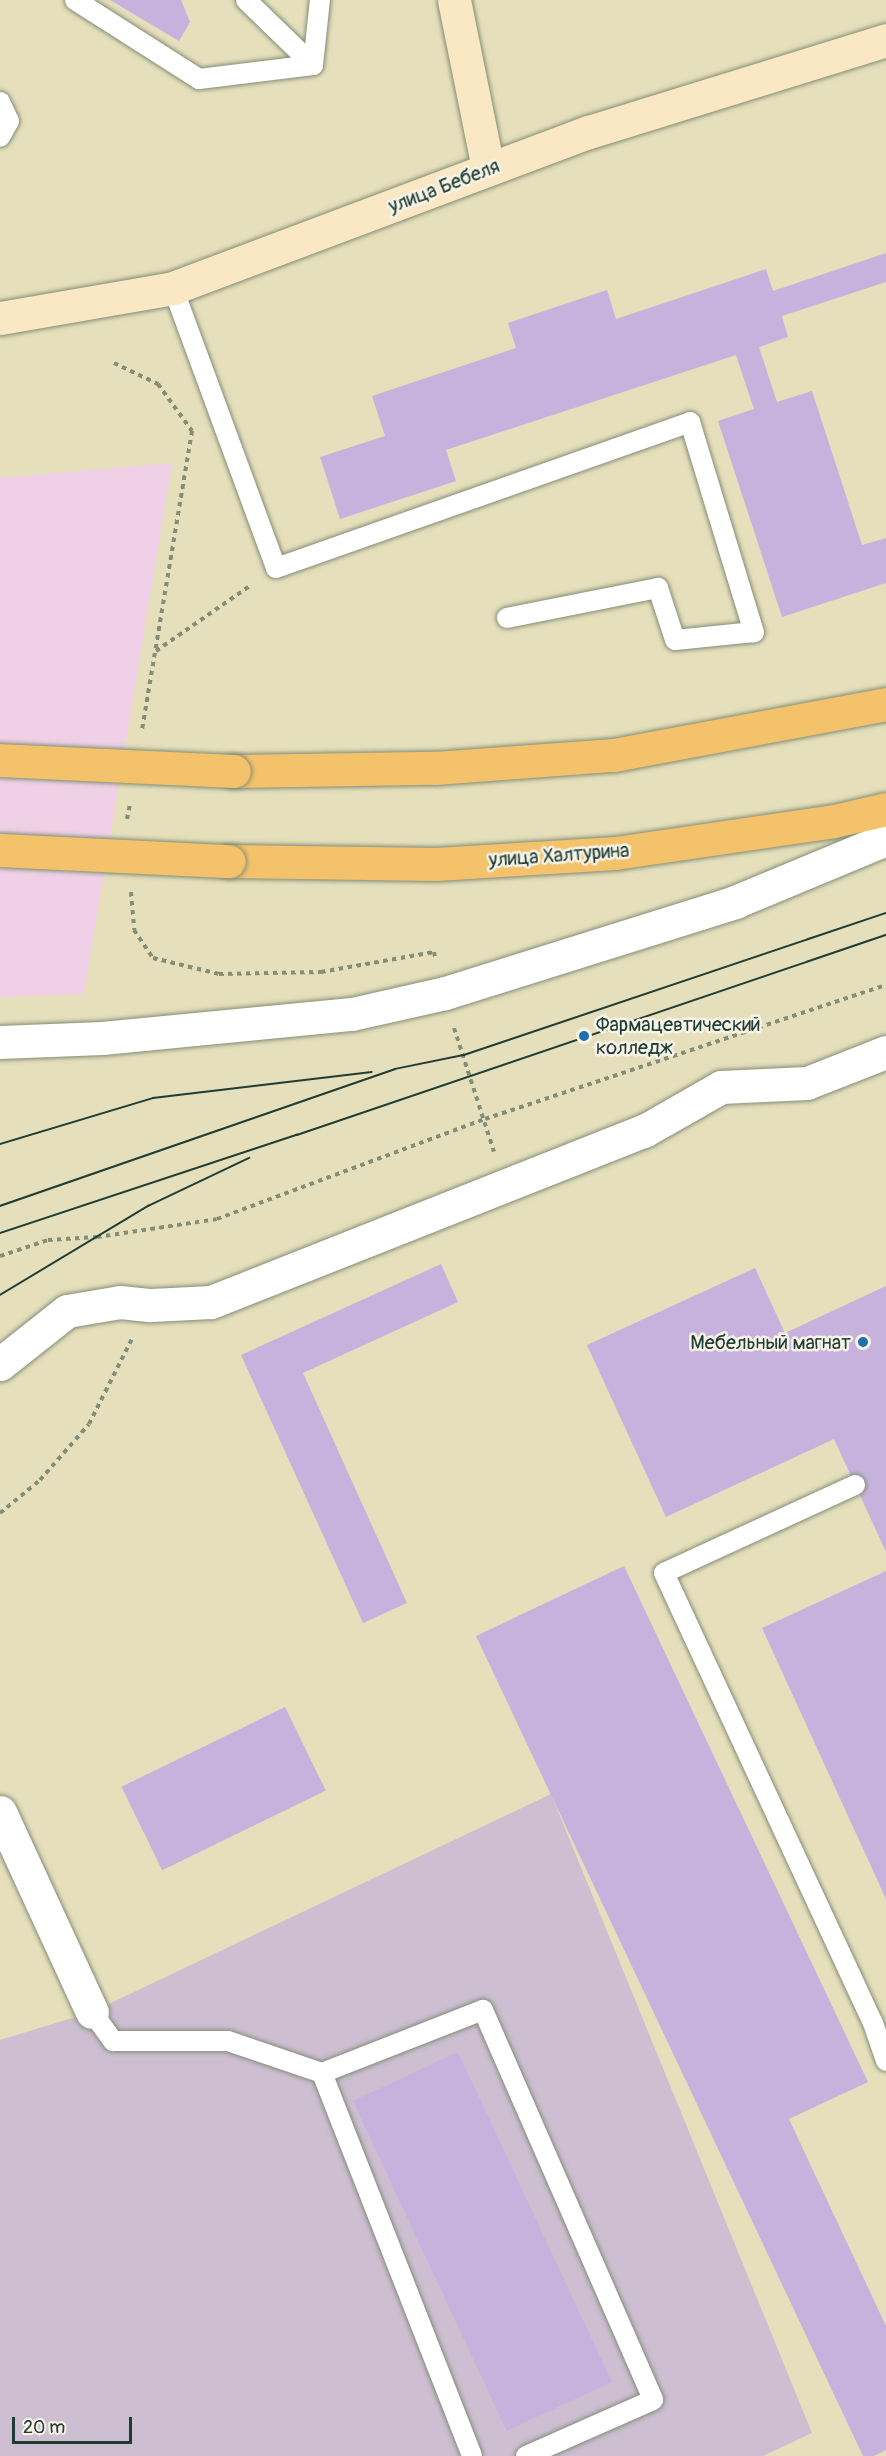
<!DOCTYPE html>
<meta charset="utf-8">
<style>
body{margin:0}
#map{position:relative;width:886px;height:2456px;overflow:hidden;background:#e6dfbb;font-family:Pangolin,sans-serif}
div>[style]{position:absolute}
.built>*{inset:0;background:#efd0e6}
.industrial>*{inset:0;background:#cdbed2}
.building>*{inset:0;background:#c7b2de;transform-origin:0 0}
.path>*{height:4px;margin-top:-2px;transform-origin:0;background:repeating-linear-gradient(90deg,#828e78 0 4.5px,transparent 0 9px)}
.roads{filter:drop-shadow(0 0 2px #828e78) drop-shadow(0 0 2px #828e78)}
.service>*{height:20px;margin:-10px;padding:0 10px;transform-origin:10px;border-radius:10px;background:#fff}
.minor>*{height:33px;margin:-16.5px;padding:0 16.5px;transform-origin:16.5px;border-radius:16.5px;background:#fff}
.tertiary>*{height:33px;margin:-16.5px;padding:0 16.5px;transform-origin:16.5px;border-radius:16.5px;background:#fff}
.secondary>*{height:33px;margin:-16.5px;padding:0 16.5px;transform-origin:16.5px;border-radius:16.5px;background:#fae7c3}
.primary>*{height:33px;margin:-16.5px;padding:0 16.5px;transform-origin:16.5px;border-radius:16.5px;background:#f3c26a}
.tram>*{height:1.5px;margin:-0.75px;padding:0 0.75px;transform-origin:0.75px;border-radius:0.75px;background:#1f3d34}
.bridges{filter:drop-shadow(0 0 2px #828e78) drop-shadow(0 0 2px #828e78)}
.primary-bridge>*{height:33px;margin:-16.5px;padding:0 16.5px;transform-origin:16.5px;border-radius:16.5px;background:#f3c26a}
.dots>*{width:16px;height:16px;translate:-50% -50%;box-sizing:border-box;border:3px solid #f7f3e8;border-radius:50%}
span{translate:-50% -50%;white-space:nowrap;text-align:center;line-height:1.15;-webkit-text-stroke:5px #f7f3e8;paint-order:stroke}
.street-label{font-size:20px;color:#1f3d34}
.poi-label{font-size:20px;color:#1f3d34}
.left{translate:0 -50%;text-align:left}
.right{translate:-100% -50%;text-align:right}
.scale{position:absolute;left:12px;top:2417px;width:120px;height:27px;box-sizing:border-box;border:3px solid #1f3d34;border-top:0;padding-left:8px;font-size:18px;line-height:21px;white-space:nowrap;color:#1f3d34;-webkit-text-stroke:4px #f7f3e8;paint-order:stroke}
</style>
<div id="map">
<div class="built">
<div style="clip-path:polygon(172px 463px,84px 994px,0 997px,0 478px)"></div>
</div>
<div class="industrial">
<div style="clip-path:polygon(551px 1794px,812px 2433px,763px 2456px,0 2456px,0 2040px,92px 2012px)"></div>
</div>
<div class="building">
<div style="clip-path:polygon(110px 0,181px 0,190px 22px,179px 41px)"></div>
<div style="clip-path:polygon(886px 253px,886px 282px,782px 316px,788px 337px,759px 347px,777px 402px,812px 391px,862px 545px,886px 538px,886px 583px,782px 617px,718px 421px,754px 409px,736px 355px,446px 450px,456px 481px,340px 519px,320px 457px,385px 436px,372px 396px,516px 348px,508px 323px,607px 290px,616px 319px,766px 269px,773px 291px)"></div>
<div style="clip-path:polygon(441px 1264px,458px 1302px,303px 1373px,407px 1603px,363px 1623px,241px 1355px)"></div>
<div style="clip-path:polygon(755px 1268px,785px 1333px,886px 1286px,886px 1552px,834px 1439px,666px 1517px,587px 1345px)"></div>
<div style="clip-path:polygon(624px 1566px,868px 2082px,789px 2119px,886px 2326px,886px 2450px,874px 2456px,863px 2456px,476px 1636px)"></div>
<div style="clip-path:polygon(886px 1571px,886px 1899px,762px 1628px)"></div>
<div style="left:285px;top:1707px;width:93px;height:182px;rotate:64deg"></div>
<div style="left:458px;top:2052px;width:364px;height:116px;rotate:65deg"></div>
</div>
<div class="path">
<div style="left:114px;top:363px;width:49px;rotate:25.5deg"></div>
<div style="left:158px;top:384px;width:58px;rotate:54.1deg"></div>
<div style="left:192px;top:431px;width:303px;rotate:99.5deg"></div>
<div style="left:156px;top:651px;width:116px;rotate:-34.8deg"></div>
<div style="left:127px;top:819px;width:16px;rotate:-79deg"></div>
<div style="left:131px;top:892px;width:38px;rotate:85deg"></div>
<div style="left:134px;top:930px;width:34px;rotate:56deg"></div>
<div style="left:153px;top:958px;width:68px;rotate:13.6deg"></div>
<div style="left:219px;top:974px;width:102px;rotate:-1.1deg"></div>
<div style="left:321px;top:972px;width:115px;rotate:-10deg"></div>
<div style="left:434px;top:952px;width:5px;rotate:79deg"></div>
<div style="left:454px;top:1028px;width:130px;rotate:72.1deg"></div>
<div style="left:0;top:1256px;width:51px;rotate:-18.4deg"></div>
<div style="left:48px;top:1240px;width:49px;rotate:-3.5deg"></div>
<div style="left:97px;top:1237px;width:121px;rotate:-8.5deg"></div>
<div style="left:217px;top:1219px;width:286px;rotate:-20.5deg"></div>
<div style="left:485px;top:1119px;width:423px;rotate:-18.5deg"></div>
<div style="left:0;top:1513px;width:52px;rotate:-39.5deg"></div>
<div style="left:40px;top:1480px;width:74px;rotate:-48.8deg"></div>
<div style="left:89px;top:1424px;width:95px;rotate:-63.2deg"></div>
</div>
<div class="roads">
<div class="service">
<div style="left:75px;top:0;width:147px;rotate:32.5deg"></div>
<div style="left:199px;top:79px;width:115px;rotate:-7deg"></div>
<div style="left:246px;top:0;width:93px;rotate:44.1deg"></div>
<div style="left:313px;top:65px;width:65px;rotate:-83.9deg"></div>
<div style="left:0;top:102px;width:21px;rotate:65deg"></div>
<div style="left:9px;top:121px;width:18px;rotate:119deg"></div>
<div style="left:173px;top:288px;width:298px;rotate:69.8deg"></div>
<div style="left:276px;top:568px;width:439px;rotate:-19.4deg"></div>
<div style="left:690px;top:422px;width:220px;rotate:73.1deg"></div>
<div style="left:754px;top:632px;width:79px;rotate:174.2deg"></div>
<div style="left:675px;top:640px;width:55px;rotate:-108.1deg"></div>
<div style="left:658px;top:588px;width:154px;rotate:168.8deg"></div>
<div style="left:855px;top:1485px;width:210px;rotate:155.3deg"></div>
<div style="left:664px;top:1573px;width:496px;rotate:65.1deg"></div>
<div style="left:873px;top:2023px;width:40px;rotate:71.1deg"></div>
<div style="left:92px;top:2012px;width:36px;rotate:54deg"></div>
<div style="left:113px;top:2041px;width:115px"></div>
<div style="left:228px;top:2041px;width:99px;rotate:18.8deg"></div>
<div style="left:322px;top:2073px;width:411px;rotate:68.6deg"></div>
<div style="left:322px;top:2073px;width:173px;rotate:-21.4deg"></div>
<div style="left:483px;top:2010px;width:425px;rotate:66.4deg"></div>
<div style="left:653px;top:2400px;width:139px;rotate:156.2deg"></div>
</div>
<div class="minor">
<div style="left:0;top:1364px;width:85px;rotate:-38.3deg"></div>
<div style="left:67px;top:1311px;width:54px;rotate:-9.6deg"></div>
<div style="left:120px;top:1302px;width:31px;rotate:6deg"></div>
<div style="left:151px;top:1305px;width:60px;rotate:-2.9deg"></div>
<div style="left:211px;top:1302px;width:466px;rotate:-21.6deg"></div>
<div style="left:644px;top:1131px;width:89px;rotate:-29.7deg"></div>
<div style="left:721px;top:1087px;width:86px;rotate:-2.7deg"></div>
<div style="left:807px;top:1083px;width:85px;rotate:-21.4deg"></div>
<div style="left:0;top:1812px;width:220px;rotate:65.3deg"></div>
</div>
<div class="tertiary">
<div style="left:0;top:1042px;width:102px;rotate:-2.2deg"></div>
<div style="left:102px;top:1038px;width:251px;rotate:-5.5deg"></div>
<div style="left:352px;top:1014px;width:95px;rotate:-12.7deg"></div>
<div style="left:445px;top:993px;width:304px;rotate:-17.4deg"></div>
<div style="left:735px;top:902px;width:164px;rotate:-22.6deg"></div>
</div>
<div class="secondary">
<div style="left:454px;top:0;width:171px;rotate:78.6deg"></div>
<div style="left:0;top:318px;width:176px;rotate:-9.8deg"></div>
<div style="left:173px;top:288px;width:444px;rotate:-20.6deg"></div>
<div style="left:589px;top:132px;width:311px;rotate:-17.2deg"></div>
</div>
<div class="primary">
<div style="left:234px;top:771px;width:201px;rotate:-0.9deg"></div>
<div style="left:435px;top:768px;width:179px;rotate:-4.2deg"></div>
<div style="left:614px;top:755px;width:277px;rotate:-10.6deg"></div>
<div style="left:229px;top:861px;width:207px;rotate:0.8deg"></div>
<div style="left:436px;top:864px;width:179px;rotate:-3.5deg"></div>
<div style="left:615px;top:853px;width:221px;rotate:-8.3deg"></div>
<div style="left:834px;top:821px;width:53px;rotate:-13deg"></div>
</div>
</div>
<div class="tram">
<div style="left:0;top:1144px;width:160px;rotate:-16.7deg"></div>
<div style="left:153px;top:1098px;width:220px;rotate:-6.8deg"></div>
<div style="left:0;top:1206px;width:418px;rotate:-19.1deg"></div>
<div style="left:395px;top:1069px;width:70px;rotate:-11.5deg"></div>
<div style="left:464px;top:1055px;width:445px;rotate:-18.6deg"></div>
<div style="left:0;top:1233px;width:313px;rotate:-18.3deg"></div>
<div style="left:297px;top:1135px;width:622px;rotate:-18.76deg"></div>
<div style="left:0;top:1295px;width:173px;rotate:-31deg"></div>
<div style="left:148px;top:1206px;width:112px;rotate:-25.4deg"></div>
</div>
<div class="bridges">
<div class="primary-bridge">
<div style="left:0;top:760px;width:234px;rotate:2.7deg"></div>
<div style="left:0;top:850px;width:229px;rotate:2.8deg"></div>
</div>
</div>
<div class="dots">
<div style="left:584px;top:1036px;background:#1f6fb2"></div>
<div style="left:863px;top:1342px;background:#1f6fb2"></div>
</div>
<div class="street-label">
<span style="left:444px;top:186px;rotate:-21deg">улица Бебеля</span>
<span style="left:559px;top:855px;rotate:-4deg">улица Халтурина</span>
</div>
<div class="poi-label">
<span class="left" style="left:596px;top:1036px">Фармацевтический<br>колледж</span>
<span class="right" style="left:851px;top:1342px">Мебельный магнат</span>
</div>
<div class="scale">20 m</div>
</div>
